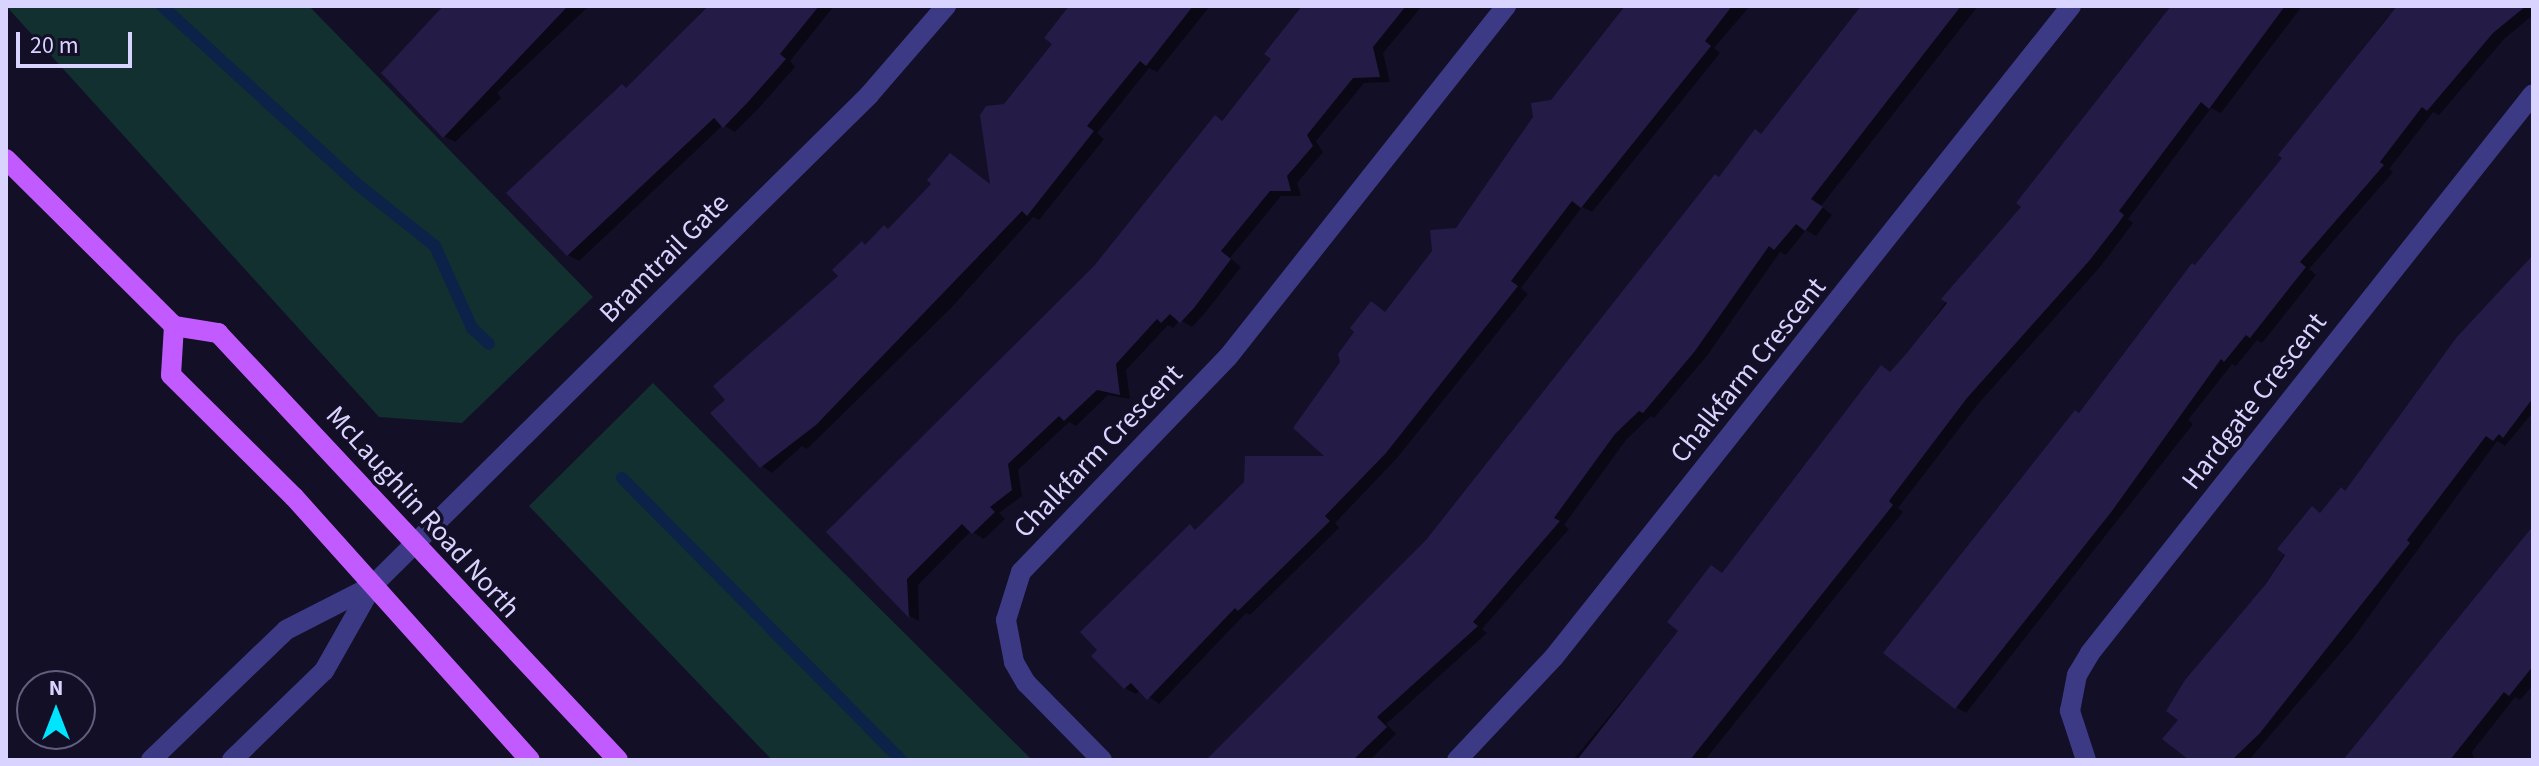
<!DOCTYPE html>
<style>
body{margin:0}
#map{position:relative;width:2539px;height:766px;overflow:hidden;background:#130f26;font-family:"Source Sans 3",sans-serif}
div>[style]{position:absolute}
.green>*{inset:0;background:#12302f}
.shadow>*{inset:0;background:#0007}
.stream>*{height:12px;margin:-6px;padding:0 6px;transform-origin:6px;border-radius:6px;background:#0c2248}
.building>*{inset:0;background:#241b47}
.minor>*{height:20px;margin:-10px;padding:0 10px;transform-origin:10px;border-radius:10px;background:#3d3a85}
.major>*{height:20px;margin:-10px;padding:0 10px;transform-origin:10px;border-radius:10px;background:#c25bff}
span{translate:-50% -50%;white-space:nowrap;text-align:center;line-height:1.15;-webkit-text-stroke:7px #130f26;paint-order:stroke}
.street-label{font-size:28px;color:#d9d4ff}
.frame{position:absolute;inset:0;border:8px solid #d9d4ff;pointer-events:none}
.north{position:absolute;left:16px;top:670px;width:80px;height:80px;box-sizing:border-box;background:#130f26;border:2px solid #625e7d;border-radius:50%;rotate:0deg;font-size:22px;font-weight:700;line-height:32px;text-align:center;color:#d9d4ff}
.north::after{content:'';display:block;margin:auto;width:28px;height:36px;background:#00e5ff;clip-path:polygon(50% 0,100% 100%,50% 72%,0 100%)}
.scale{position:absolute;left:16px;top:32px;width:116px;height:36px;box-sizing:border-box;border:4px solid #d9d4ff;border-top:0;padding-left:10px;font-size:24px;line-height:28px;white-space:nowrap;color:#d9d4ff;-webkit-text-stroke:6px #130f26;paint-order:stroke}
</style>
<div id="map">
<div class="green">
<div style="clip-path:polygon(6px 6px,309px 6px,593px 297px,462px 423px,379px 417px)"></div>
<div style="clip-path:polygon(653px 383px,1032px 760px,772px 760px,529px 506px)"></div>
</div>
<div class="shadow">
<div style="clip-path:polygon(447px 6px,589px 6px,497px 93px,501px 98px,455px 142px,444px 136px)"></div>
<div style="clip-path:polygon(707px 6px,834px 6px,790px 61px,795px 67px,758px 109px,735px 132px,723px 125px,579px 261px,568px 255px,628px 89px)"></div>
<div style="clip-path:polygon(1071px 6px,1210px 6px,1157px 72px,1149px 68px,1097px 133px,1104px 139px,1039px 220px,1033px 217px,951px 308px,807px 449px,802px 446px,772px 473px,762px 466px,841px 276px,934px 184px,951px 155px,992px 186px,1005px 105px,1054px 44px)"></div>
<div style="clip-path:polygon(1305px 6px,1422px 6px,1383px 53px,1390px 82px,1364px 83px,1316px 141px,1323px 152px,1297px 183px,1301px 196px,1281px 196px,1230px 258px,1241px 267px,1204px 314px,1192px 327px,1180px 320px,1173px 328px,1168px 325px,1126px 370px,1130px 399px,1108px 395px,1076px 426px,1069px 422px,1018px 470px,1022px 496px,999px 513px,1005px 519px,984px 539px,971px 531px,918px 585px,919px 621px,910px 616px,829px 532px,1096px 268px,1274px 59px)"></div>
<div style="clip-path:polygon(1626px 6px,1750px 6px,1714px 48px,1720px 53px,1592px 212px,1582px 207px,1521px 288px,1528px 294px,1397px 458px,1335px 523px,1339px 528px,1250px 615px,1246px 613px,1159px 704px,1140px 690px,1136px 694px,1125px 688px,1191px 527px,1197px 531px,1329px 458px,1387px 314px,1457px 230px)"></div>
<div style="clip-path:polygon(1862px 6px,1978px 6px,1821px 206px,1832px 215px,1816px 236px,1806px 230px,1786px 255px,1780px 252px,1706px 357px,1654px 418px,1651px 416px,1626px 440px,1564px 525px,1569px 529px,1482px 629px,1487px 633px,1386px 724px,1396px 734px,1370px 760px,1209px 760px,1428px 541px,1720px 179px,1762px 136px)"></div>
<div style="clip-path:polygon(2183px 6px,2302px 6px,2221px 113px,2211px 108px,2128px 219px,2133px 223px,2100px 267px,1978px 404px,1898px 508px,1903px 512px,1705px 760px,1573px 760px,1908px 355px,1976px 259px,1980px 262px)"></div>
<div style="clip-path:polygon(2403px 6px,2533px 6px,2533px 15px,2504px 39px,2439px 115px,2433px 112px,2389px 169px,2393px 172px,2309px 269px,2316px 275px,2262px 343px,2257px 340px,2236px 366px,2232px 364px,2188px 420px,2193px 424px,1966px 713px,1956px 707px,2080px 415px,2285px 158px,2281px 155px,2388px 16px)"></div>
<div style="clip-path:polygon(2533px 258px,2533px 412px,2505px 446px,2497px 441px,2351px 641px,2249px 760px,2193px 760px,2180px 719px,2313px 509px,2322px 514px,2346px 493px)"></div>
<div style="clip-path:polygon(2533px 530px,2533px 685px,2520px 700px,2515px 697px,2472px 752px,2474px 760px,2349px 760px)"></div>
</div>
<div class="stream">
<div style="left:162px;top:6px;width:264px;rotate:42.4deg"></div>
<div style="left:357px;top:184px;width:100px;rotate:38.5deg"></div>
<div style="left:435px;top:246px;width:90px;rotate:65.7deg"></div>
<div style="left:472px;top:328px;width:23px;rotate:43deg"></div>
<div style="left:622px;top:478px;width:397px;rotate:45.3deg"></div>
</div>
<div class="building">
<div style="clip-path:polygon(443px 6px,568px 6px,443px 138px,381px 73px)"></div>
<div style="clip-path:polygon(708px 6px,819px 6px,780px 54px,786px 59px,748px 102px,723px 128px,714px 118px,567px 256px,506px 193px,622px 84px,626px 88px)"></div>
<div style="clip-path:polygon(1069px 6px,1193px 6px,1146px 66px,1140px 61px,1087px 126px,1094px 131px,1027px 216px,1022px 211px,816px 425px,760px 468px,710px 413px,725px 400px,713px 386px,838px 276px,832px 270px,862px 241px,865px 245px,884px 225px,888px 229px,931px 184px,927px 180px,950px 153px,990px 184px,980px 115px,986px 106px,1004px 104px,1052px 44px,1044px 38px)"></div>
<div style="clip-path:polygon(1302px 6px,1406px 6px,1373px 47px,1380px 77px,1353px 78px,1307px 135px,1313px 146px,1287px 176px,1291px 191px,1270px 191px,1221px 251px,1231px 259px,1194px 308px,1180px 323px,1170px 314px,1161px 323px,1157px 319px,1116px 364px,1120px 395px,1097px 390px,1064px 421px,1059px 416px,1008px 464px,1012px 490px,990px 507px,995px 512px,972px 534px,962px 524px,907px 579px,909px 618px,826px 532px,1094px 266px,1215px 115px,1222px 121px,1271px 59px,1264px 54px)"></div>
<div style="clip-path:polygon(1625px 6px,1732px 6px,1705px 41px,1711px 46px,1581px 208px,1572px 201px,1511px 281px,1518px 286px,1386px 453px,1325px 516px,1330px 521px,1238px 611px,1235px 608px,1147px 700px,1131px 683px,1124px 689px,1091px 656px,1097px 650px,1080px 632px,1190px 524px,1195px 530px,1244px 482px,1245px 456px,1324px 456px,1293px 428px,1340px 362px,1338px 354px,1354px 332px,1350px 328px,1371px 301px,1385px 312px,1432px 251px,1430px 230px,1456px 228px,1533px 117px,1531px 103px,1551px 100px)"></div>
<div style="clip-path:polygon(1861px 6px,1961px 6px,1811px 199px,1823px 207px,1805px 231px,1796px 224px,1774px 250px,1769px 246px,1695px 351px,1643px 413px,1639px 411px,1615px 434px,1554px 518px,1560px 521px,1473px 622px,1478px 626px,1377px 717px,1387px 727px,1353px 760px,1206px 760px,1426px 540px,1715px 174px,1719px 177px,1755px 129px,1761px 134px)"></div>
<div style="clip-path:polygon(2171px 6px,2285px 6px,2209px 109px,2201px 102px,2119px 211px,2124px 215px,2120px 221px,2089px 261px,1967px 398px,1889px 501px,1893px 505px,1690px 760px,1577px 760px,1678px 631px,1667px 622px,1711px 565px,1722px 573px,1881px 365px,1890px 372px,1906px 354px,1947px 303px,1941px 299px,2021px 207px,2016px 203px)"></div>
<div style="clip-path:polygon(2397px 6px,2526px 6px,2493px 33px,2427px 111px,2422px 107px,2380px 162px,2384px 165px,2300px 262px,2306px 267px,2250px 338px,2246px 335px,2224px 362px,2221px 359px,2112px 511px,1955px 709px,1883px 653px,2075px 410px,2079px 413px,2192px 263px,2195px 265px,2282px 158px,2278px 155px)"></div>
<div style="clip-path:polygon(2533px 255px,2533px 398px,2503px 438px,2499px 434px,2493px 441px,2486px 436px,2407px 540px,2410px 543px,2260px 733px,2232px 760px,2189px 760px,2162px 739px,2178px 720px,2166px 711px,2185px 680px,2265px 585px,2285px 555px,2277px 549px,2312px 506px,2320px 513px,2341px 487px,2345px 491px,2456px 338px)"></div>
<div style="clip-path:polygon(2533px 526px,2533px 666px,2509px 696px,2504px 692px,2450px 760px,2343px 760px)"></div>
</div>
<div class="minor">
<div style="left:151px;top:760px;width:187px;rotate:-43.9deg"></div>
<div style="left:286px;top:630px;width:97px;rotate:-27.1deg"></div>
<div style="left:232px;top:760px;width:128px;rotate:-44.1deg"></div>
<div style="left:324px;top:671px;width:98px;rotate:-60.5deg"></div>
<div style="left:372px;top:586px;width:699px;rotate:-44.65deg"></div>
<div style="left:869px;top:95px;width:118px;rotate:-49.1deg"></div>
<div style="left:1102px;top:760px;width:108px;rotate:-134.6deg"></div>
<div style="left:1026px;top:683px;width:24px;rotate:-120deg"></div>
<div style="left:1014px;top:662px;width:43px;rotate:-100.8deg"></div>
<div style="left:1006px;top:620px;width:50px;rotate:-72.6deg"></div>
<div style="left:1021px;top:572px;width:298px;rotate:-46.1deg"></div>
<div style="left:1228px;top:357px;width:448px;rotate:-51.6deg"></div>
<div style="left:1457px;top:760px;width:141px;rotate:-46.7deg"></div>
<div style="left:1554px;top:657px;width:831px;rotate:-51.54deg"></div>
<div style="left:2086px;top:760px;width:52px;rotate:-108.1deg"></div>
<div style="left:2070px;top:711px;width:37px;rotate:-79deg"></div>
<div style="left:2077px;top:675px;width:26px;rotate:-59deg"></div>
<div style="left:2090px;top:653px;width:713px;rotate:-51.6deg"></div>
</div>
<div class="major">
<div style="left:6px;top:159px;width:237px;rotate:44.8deg"></div>
<div style="left:174px;top:326px;width:45px;rotate:9deg"></div>
<div style="left:218px;top:333px;width:585px;rotate:46.87deg"></div>
<div style="left:174px;top:326px;width:49px;rotate:93.5deg"></div>
<div style="left:171px;top:375px;width:173px;rotate:44.8deg"></div>
<div style="left:294px;top:497px;width:353px;rotate:48.1deg"></div>
</div>
<div class="street-label">
<span style="left:664px;top:258px;rotate:-45deg">Bramtrail Gate</span>
<span style="left:1748px;top:370px;rotate:-51deg">Chalkfarm Crescent</span>
<span style="left:2254px;top:401px;rotate:-52deg">Hardgate Crescent</span>
<span style="left:1098px;top:451px;rotate:-46deg">Chalkfarm Crescent</span>
<span style="left:423px;top:512px;rotate:48deg">McLaughlin Road North</span>
</div>
<div class="frame"></div>
<div class="north">N</div>
<div class="scale">20 m</div>
</div>
